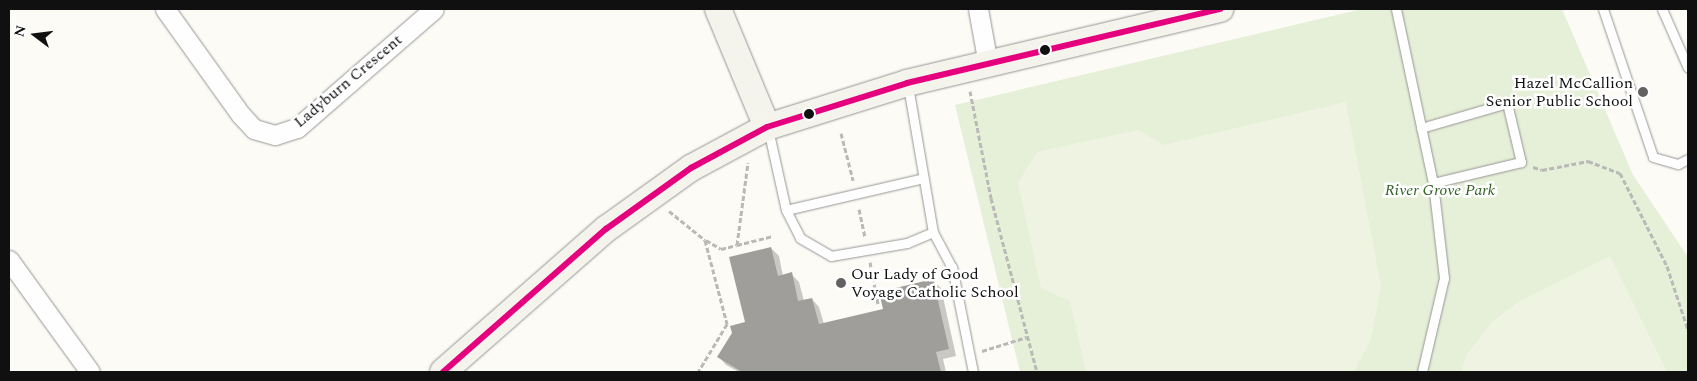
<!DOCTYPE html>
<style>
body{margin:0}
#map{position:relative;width:1697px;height:381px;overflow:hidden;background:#fcfbf6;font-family:Spectral,serif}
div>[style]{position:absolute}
.green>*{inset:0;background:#e6efd8}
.pitch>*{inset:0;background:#eff4e2}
.shadow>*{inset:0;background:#0003}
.building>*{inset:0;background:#a09e9b}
.path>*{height:3px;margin-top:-1.5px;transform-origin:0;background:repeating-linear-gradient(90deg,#b9b9b8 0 5px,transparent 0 7.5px)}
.roads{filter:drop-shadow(0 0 1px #969694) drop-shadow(0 0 1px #969694)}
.lane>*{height:9px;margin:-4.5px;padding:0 4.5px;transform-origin:4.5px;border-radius:4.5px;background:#fffefe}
.street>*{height:19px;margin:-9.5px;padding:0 9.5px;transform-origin:9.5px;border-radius:9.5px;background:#fffefe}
.secondary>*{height:26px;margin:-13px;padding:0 13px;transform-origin:13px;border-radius:13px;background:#f5f4ec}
.bus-1>*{height:6px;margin:-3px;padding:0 3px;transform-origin:3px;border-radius:3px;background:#e5007d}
.dots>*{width:14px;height:14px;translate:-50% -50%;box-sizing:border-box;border:2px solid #fff;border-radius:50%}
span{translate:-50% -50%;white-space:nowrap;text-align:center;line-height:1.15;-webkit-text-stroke:5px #fff;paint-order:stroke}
.street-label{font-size:16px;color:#101010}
.poi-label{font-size:16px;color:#101010}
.right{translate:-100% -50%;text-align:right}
.left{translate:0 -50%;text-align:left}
.park-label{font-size:16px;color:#326226;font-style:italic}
.frame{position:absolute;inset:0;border:10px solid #101010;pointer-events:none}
.north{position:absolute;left:10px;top:10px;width:50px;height:50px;-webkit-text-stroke:4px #fff;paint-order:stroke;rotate:285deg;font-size:14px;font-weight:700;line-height:20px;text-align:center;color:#101010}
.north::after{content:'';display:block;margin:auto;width:18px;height:22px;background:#101010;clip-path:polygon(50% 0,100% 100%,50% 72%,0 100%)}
</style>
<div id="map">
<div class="green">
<div style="clip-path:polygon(1362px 9px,1562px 9px,1633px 175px,1688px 257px,1688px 372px,1020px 372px,955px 105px)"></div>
</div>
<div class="pitch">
<div style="clip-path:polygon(1346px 102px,1381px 286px,1371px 339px,1354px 372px,1086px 372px,1070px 301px,1041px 288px,1018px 183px,1037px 152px,1138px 130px,1164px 145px)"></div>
<div style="clip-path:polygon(1610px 256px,1667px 372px,1461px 372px,1467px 354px,1493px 321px,1518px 302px)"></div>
</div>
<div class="shadow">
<div style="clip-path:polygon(771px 248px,779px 256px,783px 276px,791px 274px,799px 282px,804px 301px,812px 299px,819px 307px,824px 324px,884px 310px,933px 281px,941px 288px,956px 356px,943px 359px,946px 372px,739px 372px,726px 365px,719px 357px,746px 323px)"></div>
</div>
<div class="building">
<div style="clip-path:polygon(771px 247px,778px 276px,792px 272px,798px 301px,812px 298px,819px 324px,883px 309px,879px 292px,933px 279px,949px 349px,936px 352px,941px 372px,742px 372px,717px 357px,732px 333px,730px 326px,745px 322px,729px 257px)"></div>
</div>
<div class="path">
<div style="left:970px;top:91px;width:109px;rotate:78.9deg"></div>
<div style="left:991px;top:198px;width:180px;rotate:75.2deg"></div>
<div style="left:841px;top:133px;width:49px;rotate:75.7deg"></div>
<div style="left:1533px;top:167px;width:9px;rotate:18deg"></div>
<div style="left:1542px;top:170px;width:47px;rotate:-11.1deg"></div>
<div style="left:1588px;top:161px;width:34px;rotate:21deg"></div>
<div style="left:1620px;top:173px;width:104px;rotate:63.2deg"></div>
<div style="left:1667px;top:266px;width:67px;rotate:71.8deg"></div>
<div style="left:859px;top:209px;width:29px;rotate:78deg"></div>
<div style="left:669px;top:211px;width:46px;rotate:38.9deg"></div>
<div style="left:705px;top:240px;width:87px;rotate:75.3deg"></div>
<div style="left:727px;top:324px;width:56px;rotate:121.1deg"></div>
<div style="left:706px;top:240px;width:17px;rotate:31deg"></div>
<div style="left:721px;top:249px;width:16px;rotate:-14deg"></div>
<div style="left:737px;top:245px;width:83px;rotate:-82.4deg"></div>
<div style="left:737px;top:245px;width:37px;rotate:-14deg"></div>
<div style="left:870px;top:262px;width:43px;rotate:79.2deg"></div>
<div style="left:982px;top:351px;width:47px;rotate:-17.3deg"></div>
</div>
<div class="roads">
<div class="lane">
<div style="left:1396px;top:9px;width:178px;rotate:78deg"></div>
<div style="left:1433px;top:183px;width:96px;rotate:83.4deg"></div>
<div style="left:1444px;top:278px;width:97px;rotate:103.2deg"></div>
<div style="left:1603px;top:9px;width:156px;rotate:71.3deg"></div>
<div style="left:1653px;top:157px;width:26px;rotate:16deg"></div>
<div style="left:1678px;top:164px;width:11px;rotate:-27deg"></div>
<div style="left:1662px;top:9px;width:64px;rotate:66.2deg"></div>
<div style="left:908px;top:86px;width:148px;rotate:80.3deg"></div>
<div style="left:933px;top:232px;width:40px;rotate:62deg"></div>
<div style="left:952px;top:267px;width:107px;rotate:78.7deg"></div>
<div style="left:1421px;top:128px;width:90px;rotate:-16.2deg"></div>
<div style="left:1507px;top:103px;width:61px;rotate:76.7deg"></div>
<div style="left:1521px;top:162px;width:90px;rotate:166.6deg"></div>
<div style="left:768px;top:129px;width:83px;rotate:77.5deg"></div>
<div style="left:786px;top:210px;width:141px;rotate:-13.1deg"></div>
<div style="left:786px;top:210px;width:31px;rotate:63deg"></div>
<div style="left:800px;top:238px;width:36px;rotate:30deg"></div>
<div style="left:831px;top:256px;width:77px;rotate:-9.7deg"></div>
<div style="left:907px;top:243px;width:28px;rotate:-23deg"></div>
</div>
<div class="street">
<div style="left:165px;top:9px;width:130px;rotate:54.4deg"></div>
<div style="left:241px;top:115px;width:19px;rotate:47deg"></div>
<div style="left:254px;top:129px;width:22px;rotate:16deg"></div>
<div style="left:275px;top:135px;width:23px;rotate:-18deg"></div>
<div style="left:297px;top:128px;width:181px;rotate:-41deg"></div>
<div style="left:978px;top:9px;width:56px;rotate:79.7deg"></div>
<div style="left:9px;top:260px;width:138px;rotate:54.1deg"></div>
</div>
<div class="secondary">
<div style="left:718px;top:9px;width:128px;rotate:67.4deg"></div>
<div style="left:443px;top:372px;width:217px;rotate:-41.3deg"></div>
<div style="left:606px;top:229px;width:105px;rotate:-35.7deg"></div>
<div style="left:691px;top:168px;width:86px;rotate:-28.3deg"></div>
<div style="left:767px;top:127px;width:147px;rotate:-17.4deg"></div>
<div style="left:907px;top:83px;width:322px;rotate:-13.3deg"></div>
</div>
</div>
<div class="bus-1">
<div style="left:443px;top:372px;width:217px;rotate:-41.3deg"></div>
<div style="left:606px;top:229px;width:105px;rotate:-35.7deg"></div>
<div style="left:691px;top:168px;width:86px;rotate:-28.3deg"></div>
<div style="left:767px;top:127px;width:147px;rotate:-17.4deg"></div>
<div style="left:907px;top:83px;width:322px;rotate:-13.3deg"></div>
</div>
<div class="dots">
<div style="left:1045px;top:50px;background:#101010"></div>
<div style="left:1643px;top:92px;background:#636260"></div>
<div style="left:809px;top:114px;background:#101010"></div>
<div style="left:841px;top:283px;background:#636260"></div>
</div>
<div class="street-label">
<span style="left:348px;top:81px;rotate:-40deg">Ladyburn Crescent</span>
</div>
<div class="poi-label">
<span class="right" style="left:1633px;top:92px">Hazel McCallion<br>Senior Public School</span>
<span class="left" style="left:851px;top:283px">Our Lady of Good<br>Voyage Catholic School</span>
</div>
<div class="park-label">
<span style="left:1440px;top:190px">River Grove Park</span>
</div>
<div class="frame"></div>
<div class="north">N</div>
</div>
